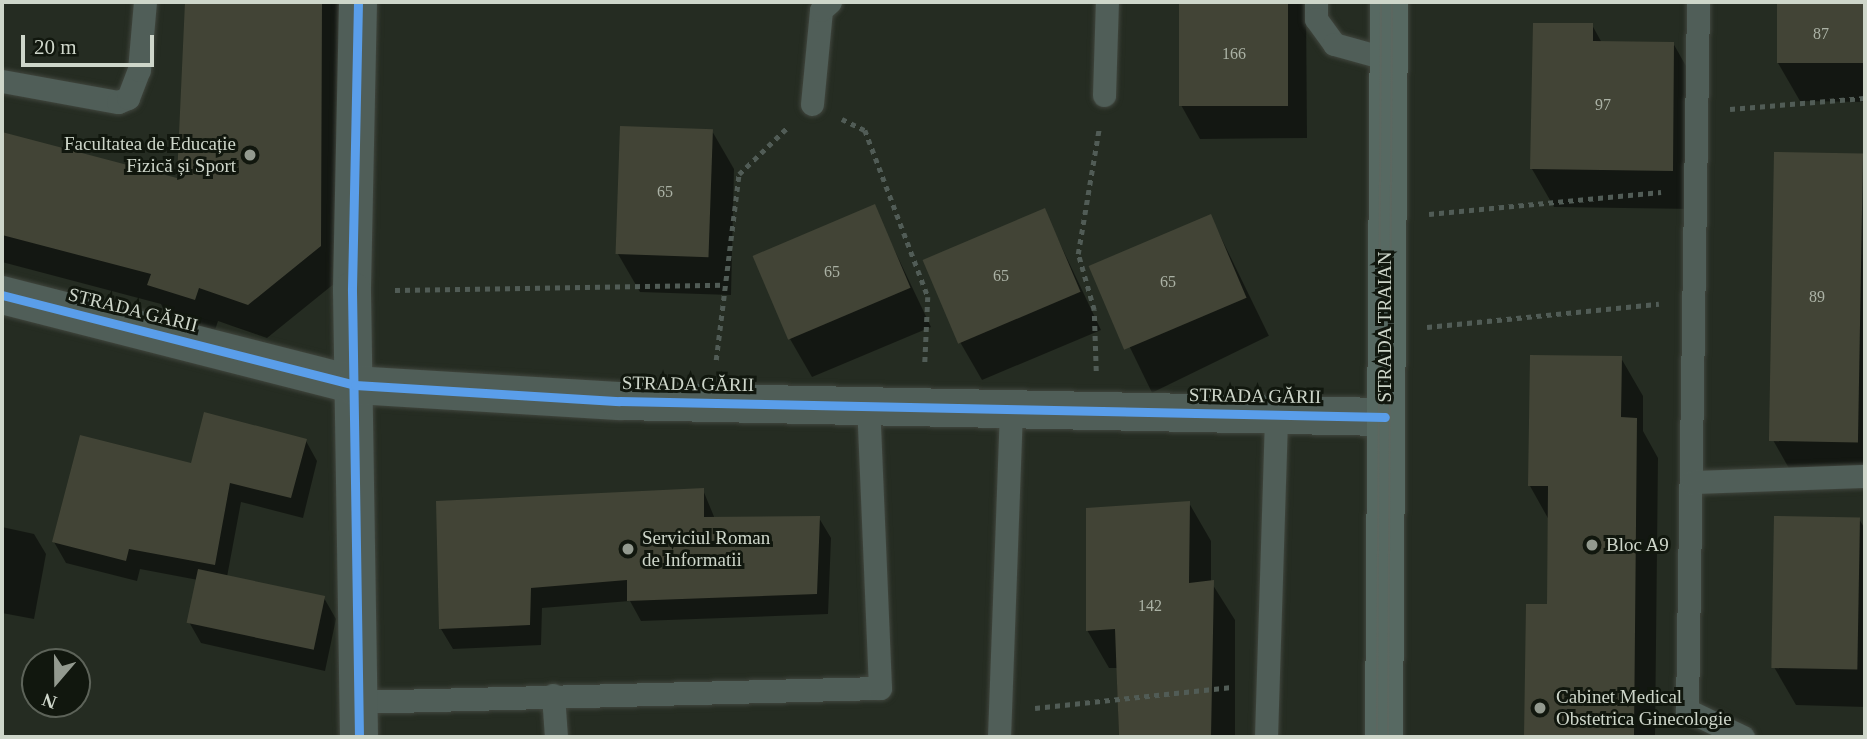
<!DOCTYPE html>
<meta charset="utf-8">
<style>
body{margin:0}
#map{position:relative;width:1867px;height:739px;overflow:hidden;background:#252c22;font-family:"Times New Roman",serif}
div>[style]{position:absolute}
.shadow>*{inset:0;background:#0007;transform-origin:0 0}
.building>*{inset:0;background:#424436;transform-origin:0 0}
.path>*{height:4.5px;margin-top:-2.25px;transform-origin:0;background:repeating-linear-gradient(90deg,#515c56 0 5px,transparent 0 10px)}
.roads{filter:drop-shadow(0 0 2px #41463e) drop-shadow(0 0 2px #41463e)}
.lane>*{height:23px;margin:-11.5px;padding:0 11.5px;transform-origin:11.5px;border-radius:11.5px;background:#505e58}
.street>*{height:38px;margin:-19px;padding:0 19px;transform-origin:19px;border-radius:19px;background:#505e58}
.secondary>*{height:38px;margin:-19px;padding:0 19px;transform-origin:19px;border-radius:19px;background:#576962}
.tram>*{height:2px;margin:-1px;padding:0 1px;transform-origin:1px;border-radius:1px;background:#5c6760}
.cycleway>*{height:9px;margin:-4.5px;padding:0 4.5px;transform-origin:4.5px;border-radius:4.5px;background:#5a9eea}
.dots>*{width:19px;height:19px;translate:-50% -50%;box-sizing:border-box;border:4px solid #11170e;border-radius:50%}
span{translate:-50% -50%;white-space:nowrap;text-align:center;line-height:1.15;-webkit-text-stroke:6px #11170e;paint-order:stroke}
.number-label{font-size:16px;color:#abb2a5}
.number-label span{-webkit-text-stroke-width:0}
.poi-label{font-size:19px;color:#ced6ca}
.right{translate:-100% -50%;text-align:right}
.left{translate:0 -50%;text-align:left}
.street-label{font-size:19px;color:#ced6ca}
.frame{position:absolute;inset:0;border:4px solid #ced6ca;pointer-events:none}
.north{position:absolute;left:21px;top:648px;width:70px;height:70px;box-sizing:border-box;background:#11170e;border:2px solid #5d6359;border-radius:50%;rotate:200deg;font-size:19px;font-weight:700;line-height:28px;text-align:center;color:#ced6ca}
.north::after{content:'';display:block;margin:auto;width:24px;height:32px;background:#939a8f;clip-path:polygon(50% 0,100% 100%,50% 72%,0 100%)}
.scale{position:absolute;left:21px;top:35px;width:133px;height:32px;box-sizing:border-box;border:4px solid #ced6ca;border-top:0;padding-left:9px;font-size:21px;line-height:24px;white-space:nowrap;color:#ced6ca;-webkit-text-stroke:5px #11170e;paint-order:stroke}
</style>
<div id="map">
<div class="shadow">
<div style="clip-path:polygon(187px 2px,340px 2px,340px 279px,267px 338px,218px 321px,214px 333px,168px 318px,161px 304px,2px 262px,2px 134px,179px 180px)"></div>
<div style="clip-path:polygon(1180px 2px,1306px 2px,1307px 138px,1200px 139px,1181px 105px)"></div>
<div style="clip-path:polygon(1779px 2px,1865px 2px,1865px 102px,1800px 101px,1778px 63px)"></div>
<div style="clip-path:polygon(1592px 25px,1602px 43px,1673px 43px,1695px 82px,1694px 209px,1554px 207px,1532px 169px)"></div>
<div style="clip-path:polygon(712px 131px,734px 169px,731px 295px,640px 292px,618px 254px)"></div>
<div style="clip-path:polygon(1862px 155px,1865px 480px,1795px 479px,1773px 440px)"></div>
<div style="clip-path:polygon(874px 207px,931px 327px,812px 377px,790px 339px)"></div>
<div style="clip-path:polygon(1044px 210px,1101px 330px,982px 380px,960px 342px)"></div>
<div style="left:1211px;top:217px;width:132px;height:130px;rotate:64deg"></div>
<div style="clip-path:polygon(1621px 358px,1643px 396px,1643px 431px,1658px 458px,1655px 737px,1526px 737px,1528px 605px,1548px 606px,1549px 520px,1530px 486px)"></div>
<div style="clip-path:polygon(306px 441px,317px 461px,303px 518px,241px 502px,227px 577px,324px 598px,336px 619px,325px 671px,201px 643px,189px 622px,198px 580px,140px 569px,137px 581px,66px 563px,54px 542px,192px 466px)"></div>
<div style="clip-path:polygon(703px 490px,715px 519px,819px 518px,831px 538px,828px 614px,641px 621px,630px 601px,542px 608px,541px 645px,453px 649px,441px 629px)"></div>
<div style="clip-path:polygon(1189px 503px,1211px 541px,1211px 582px,1235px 620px,1235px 737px,1119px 737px,1117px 668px,1109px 668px,1087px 630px)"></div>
<div style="clip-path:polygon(1859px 519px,1865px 529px,1865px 707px,1796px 705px,1774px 667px)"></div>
<div style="clip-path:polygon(2px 527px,34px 534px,46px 554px,34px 619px,2px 613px)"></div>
</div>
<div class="building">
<div style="clip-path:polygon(185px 2px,322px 2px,321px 246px,248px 305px,199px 288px,195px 300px,147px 285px,151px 274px,2px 235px,2px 132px,177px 178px)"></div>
<div style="left:1179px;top:2px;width:109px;height:104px"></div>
<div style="left:1777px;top:2px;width:88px;height:61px"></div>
<div style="clip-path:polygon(1533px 23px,1593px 23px,1593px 41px,1674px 42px,1673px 171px,1530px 169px)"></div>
<div style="left:620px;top:126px;width:93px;height:128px;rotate:2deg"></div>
<div style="left:1774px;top:152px;width:89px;height:289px;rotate:1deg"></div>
<div style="left:875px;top:204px;width:91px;height:133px;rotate:67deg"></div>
<div style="left:1045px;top:208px;width:91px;height:133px;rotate:67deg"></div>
<div style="left:1211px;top:214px;width:91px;height:133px;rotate:67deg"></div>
<div style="clip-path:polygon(1530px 355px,1622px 356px,1621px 417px,1637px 418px,1634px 737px,1524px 737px,1526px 604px,1547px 604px,1548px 486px,1528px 486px)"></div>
<div style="clip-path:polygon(204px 412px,307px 439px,291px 498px,230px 483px,215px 565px,129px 549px,126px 561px,52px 542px,80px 435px,191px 463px)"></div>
<div style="clip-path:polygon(704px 488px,704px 517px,820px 516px,817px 594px,627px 601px,627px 580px,531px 588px,530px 625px,439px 629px,436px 501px)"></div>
<div style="clip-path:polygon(1190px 501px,1189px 583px,1214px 580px,1211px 737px,1119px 737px,1115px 629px,1086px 631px,1086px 508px)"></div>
<div style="left:1774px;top:516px;width:86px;height:152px;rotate:1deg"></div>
<div style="left:198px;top:569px;width:130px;height:55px;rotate:12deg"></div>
</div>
<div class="path">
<div style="left:1730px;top:109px;width:135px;rotate:-4.7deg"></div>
<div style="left:842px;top:119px;width:25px;rotate:26deg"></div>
<div style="left:865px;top:130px;width:178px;rotate:69.3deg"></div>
<div style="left:928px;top:297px;width:67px;rotate:92.6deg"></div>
<div style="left:1429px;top:214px;width:233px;rotate:-5.4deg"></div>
<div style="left:395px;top:290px;width:328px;rotate:-0.9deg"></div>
<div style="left:1427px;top:327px;width:233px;rotate:-5.7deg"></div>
<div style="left:716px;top:360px;width:187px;rotate:-83deg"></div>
<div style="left:739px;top:174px;width:69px;rotate:-43.8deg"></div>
<div style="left:1096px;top:371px;width:61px;rotate:-91.9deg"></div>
<div style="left:1094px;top:310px;width:58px;rotate:-105.9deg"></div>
<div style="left:1078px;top:254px;width:128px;rotate:-80.5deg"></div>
<div style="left:1035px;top:708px;width:198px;rotate:-6.1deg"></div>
</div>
<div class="roads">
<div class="lane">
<div style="left:1316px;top:2px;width:17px;rotate:90deg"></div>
<div style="left:1316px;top:19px;width:31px;rotate:54deg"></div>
<div style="left:1334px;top:44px;width:56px;rotate:15.5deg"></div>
<div style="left:1698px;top:2px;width:708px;rotate:90.89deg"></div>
<div style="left:1687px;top:710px;width:62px;rotate:25.7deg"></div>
<div style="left:2px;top:81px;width:118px;rotate:10.3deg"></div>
<div style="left:118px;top:102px;width:11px;rotate:-22deg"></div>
<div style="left:128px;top:98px;width:30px;rotate:-69deg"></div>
<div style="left:139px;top:70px;width:68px;rotate:-85deg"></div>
<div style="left:1104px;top:95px;width:93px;rotate:-88.2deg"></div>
<div style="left:812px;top:104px;width:94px;rotate:-84.5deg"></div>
<div style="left:821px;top:10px;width:12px;rotate:-42deg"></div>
<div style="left:1692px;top:482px;width:173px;rotate:-2deg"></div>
<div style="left:553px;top:695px;width:42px;rotate:85.9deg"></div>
<div style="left:358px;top:702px;width:522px;rotate:-1.54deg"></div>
<div style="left:880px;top:688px;width:282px;rotate:-92.4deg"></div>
<div style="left:999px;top:737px;width:328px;rotate:-87.9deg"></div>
<div style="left:1266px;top:737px;width:323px;rotate:-88.2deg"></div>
</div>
<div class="street">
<div style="left:358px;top:2px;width:289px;rotate:91.2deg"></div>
<div style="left:352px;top:291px;width:446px;rotate:89.1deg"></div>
<div style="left:2px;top:295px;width:364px;rotate:14.3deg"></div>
<div style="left:355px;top:385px;width:265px;rotate:3.5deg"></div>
<div style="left:620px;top:401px;width:765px;rotate:1.2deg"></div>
</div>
<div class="secondary">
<div style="left:1384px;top:737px;width:735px;rotate:-89.61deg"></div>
</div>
</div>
<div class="tram">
<div style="left:1377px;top:737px;width:735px;rotate:-89.69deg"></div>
<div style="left:1388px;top:737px;width:735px;rotate:-89.69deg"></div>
</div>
<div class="cycleway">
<div style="left:358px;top:2px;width:289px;rotate:91.2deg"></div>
<div style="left:352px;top:291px;width:446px;rotate:89.1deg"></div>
<div style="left:2px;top:295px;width:364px;rotate:14.3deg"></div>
<div style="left:355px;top:385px;width:265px;rotate:3.5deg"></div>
<div style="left:620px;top:401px;width:765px;rotate:1.2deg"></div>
</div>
<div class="dots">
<div style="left:250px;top:155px;background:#939a8f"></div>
<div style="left:1592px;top:545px;background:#939a8f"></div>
<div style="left:628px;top:549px;background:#939a8f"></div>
<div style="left:1540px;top:708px;background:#939a8f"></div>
</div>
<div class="number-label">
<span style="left:1821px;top:34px">87</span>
<span style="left:1234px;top:54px">166</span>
<span style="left:1603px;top:105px">97</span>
<span style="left:665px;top:192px">65</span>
<span style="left:832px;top:272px">65</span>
<span style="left:1001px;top:276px">65</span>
<span style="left:1168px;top:282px">65</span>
<span style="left:1817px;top:297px">89</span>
<span style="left:1150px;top:606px">142</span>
</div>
<div class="poi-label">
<span class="right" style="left:236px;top:155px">Facultatea de Educație<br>Fizică și Sport</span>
<span class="left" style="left:642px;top:549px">Serviciul Roman<br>de Informatii</span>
<span class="left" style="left:1606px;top:545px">Bloc A9</span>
<span class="left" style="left:1556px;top:708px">Cabinet Medical<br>Obstetrica Ginecologie</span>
</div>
<div class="street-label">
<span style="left:133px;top:310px;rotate:14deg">STRADA GĂRII</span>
<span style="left:1385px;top:327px;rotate:-90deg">STRADA TRAIAN</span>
<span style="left:688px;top:384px;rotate:1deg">STRADA GĂRII</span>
<span style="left:1255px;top:396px;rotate:1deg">STRADA GĂRII</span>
</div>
<div class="frame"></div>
<div class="north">N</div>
<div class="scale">20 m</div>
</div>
